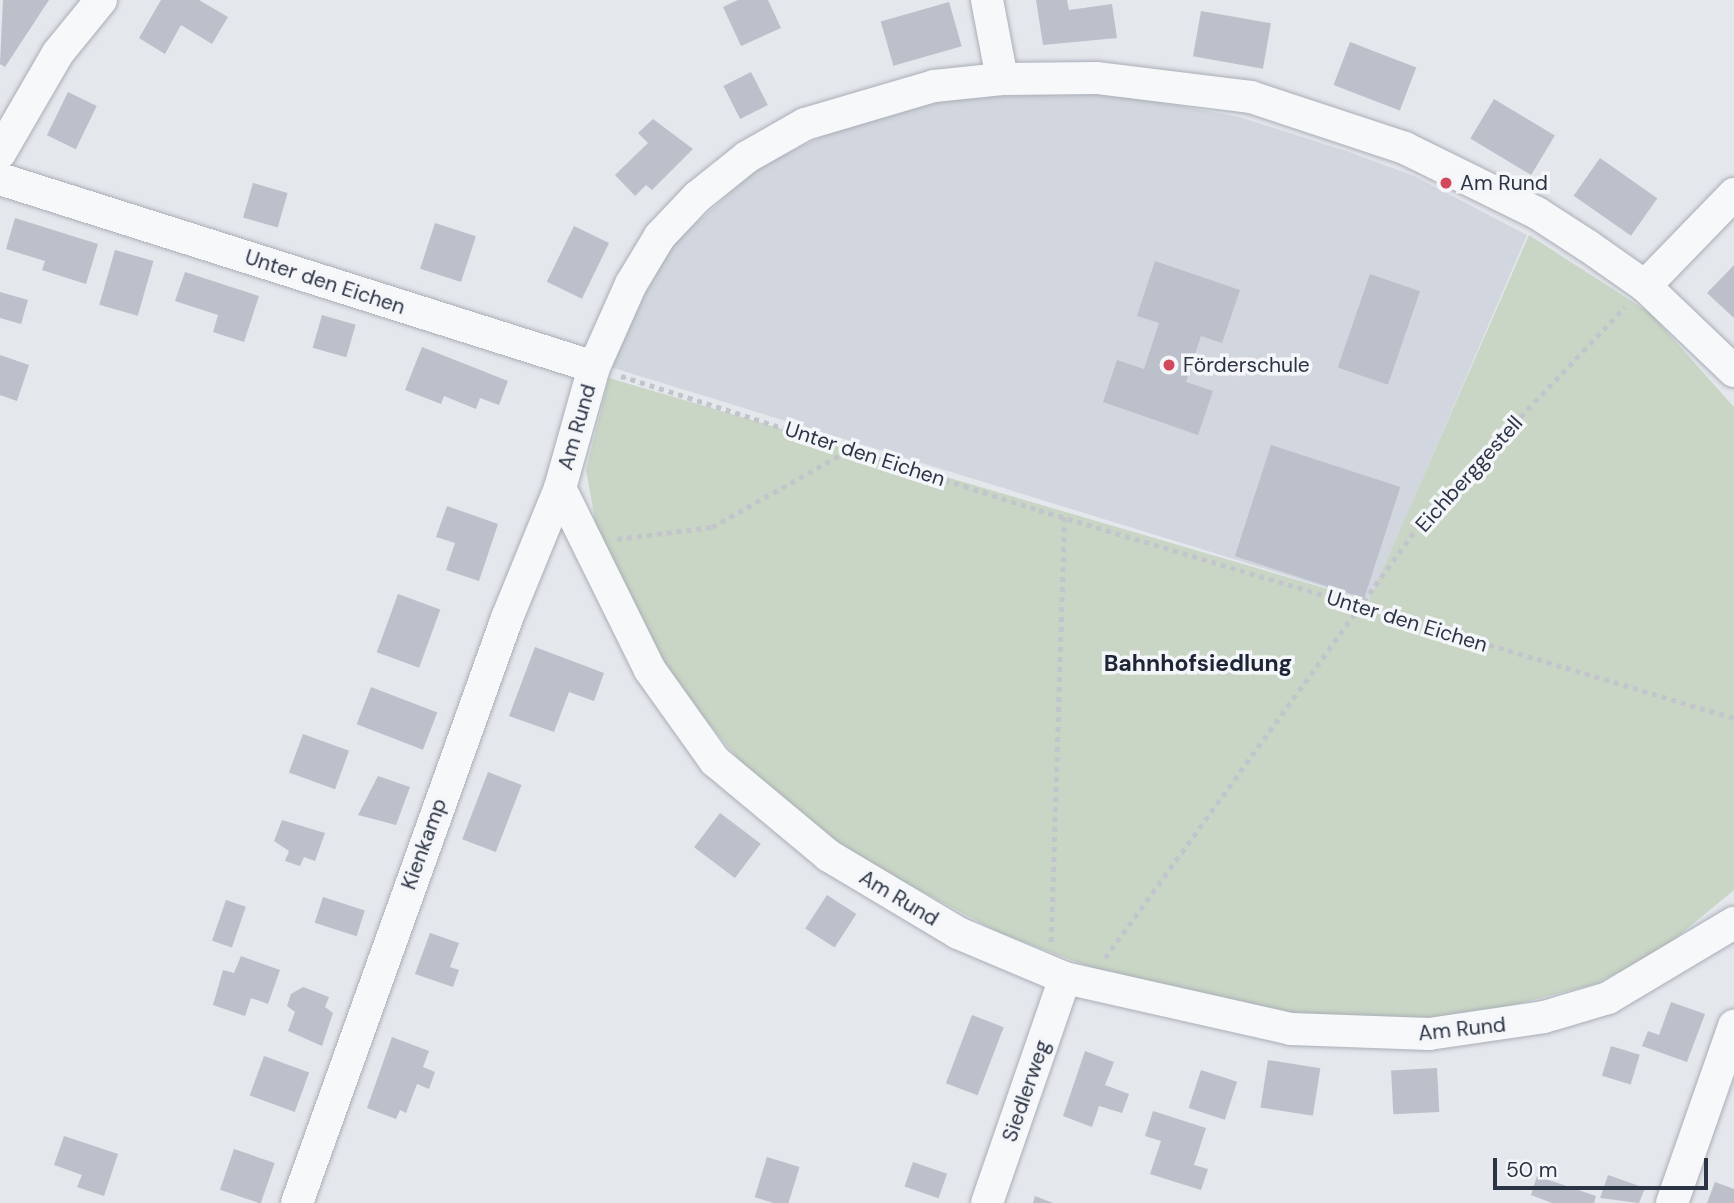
<!DOCTYPE html>
<meta charset="utf-8">
<style>
body{margin:0}
#map{position:relative;width:1734px;height:1203px;overflow:hidden;background:#e4e7ec;font-family:"DM Sans",sans-serif}
div>[style]{position:absolute}
.built>*{inset:0;background:#d2d6de}
.green>*{inset:0;background:#c9d6c5}
.building>*{inset:0;background:#bbc0ca;transform-origin:0 0}
.path>*{height:4.5px;margin-top:-2.25px;transform-origin:0;background:repeating-linear-gradient(90deg,#c2c5cb 0 5px,transparent 0 10px)}
.roads{filter:drop-shadow(0 0 2px #a9aeb7) drop-shadow(0 0 2px #a9aeb7)}
.minor>*{height:32px;margin:-16px;padding:0 16px;transform-origin:16px;border-radius:16px;background:#f7f8fa}
.dots>*{width:19px;height:19px;translate:-50% -50%;box-sizing:border-box;border:4px solid #f4f6f9;border-radius:50%}
span{translate:-50% -50%;white-space:nowrap;text-align:center;line-height:1.15;-webkit-text-stroke:7px #f4f6f9;paint-order:stroke}
.poi-label{font-size:21px;color:#2b3445}
.left{translate:0 -50%;text-align:left}
.street-label{font-size:21px;color:#2b3445}
.neighbourhood-label{font-size:23px;color:#1d2536;font-weight:700}
.scale{position:absolute;left:1493px;top:1158px;width:215px;height:32px;box-sizing:border-box;border:4px solid #2b3445;border-top:0;padding-left:9px;font-size:21px;line-height:24px;white-space:nowrap;color:#2b3445;-webkit-text-stroke:5px #f4f6f9;paint-order:stroke}
</style>
<div id="map">
<div class="built">
<div style="clip-path:polygon(1111px 93px,1239px 117px,1349px 152px,1414px 176px,1527px 235px,1370px 601px,607px 366px,671px 246px,759px 167px,857px 120px,963px 97px)"></div>
</div>
<div class="green">
<div style="clip-path:polygon(1529px 235px,1650px 313px,1734px 407px,1734px 890px,1659px 952px,1595px 984px,1462px 1018px,1339px 1019px,1227px 1004px,1119px 978px,1000px 933px,855px 856px,751px 774px,670px 677px,597px 531px,586px 470px,609px 378px,1369px 601px)"></div>
</div>
<div class="building">
<div style="clip-path:polygon(3px 0,49px 0,5px 67px,0 64px)"></div>
<div style="clip-path:polygon(161px 0,199px 0,228px 17px,212px 44px,181px 25px,165px 54px,139px 38px)"></div>
<div style="clip-path:polygon(738px 0,768px 0,781px 28px,741px 46px,723px 7px)"></div>
<div style="clip-path:polygon(1036px 0,1067px 0,1069px 10px,1112px 4px,1117px 38px,1043px 45px)"></div>
<div style="left:949px;top:2px;width:46px;height:71px;rotate:74deg"></div>
<div style="left:1201px;top:11px;width:71px;height:46px;rotate:10deg"></div>
<div style="left:1350px;top:42px;width:71px;height:46px;rotate:21deg"></div>
<div style="left:751px;top:72px;width:37px;height:31px;rotate:63deg"></div>
<div style="left:68px;top:92px;width:32px;height:48px;rotate:26deg"></div>
<div style="left:1494px;top:99px;width:71px;height:46px;rotate:31deg"></div>
<div style="clip-path:polygon(653px 119px,693px 149px,652px 190px,646px 185px,635px 196px,615px 175px,648px 143px,638px 133px)"></div>
<div style="left:1600px;top:158px;width:70px;height:46px;rotate:35deg"></div>
<div style="left:253px;top:183px;width:36px;height:36px;rotate:16deg"></div>
<div style="clip-path:polygon(15px 218px,98px 244px,86px 284px,42px 270px,45px 261px,6px 249px)"></div>
<div style="left:435px;top:223px;width:43px;height:48px;rotate:18deg"></div>
<div style="left:574px;top:226px;width:39px;height:62px;rotate:26deg"></div>
<div style="left:115px;top:250px;width:40px;height:57px;rotate:16deg"></div>
<div style="clip-path:polygon(1155px 261px,1240px 290px,1222px 343px,1201px 336px,1186px 382px,1213px 391px,1198px 435px,1103px 402px,1117px 360px,1144px 369px,1159px 323px,1137px 316px)"></div>
<div style="clip-path:polygon(1734px 265px,1734px 318px,1707px 293px)"></div>
<div style="clip-path:polygon(185px 272px,259px 296px,244px 342px,213px 332px,218px 315px,175px 301px)"></div>
<div style="left:1370px;top:274px;width:53px;height:99px;rotate:19deg"></div>
<div style="clip-path:polygon(0 292px,28px 300px,21px 324px,0 318px)"></div>
<div style="left:322px;top:315px;width:35px;height:34px;rotate:16deg"></div>
<div style="clip-path:polygon(422px 347px,508px 381px,499px 405px,480px 398px,476px 409px,444px 396px,441px 404px,405px 390px)"></div>
<div style="clip-path:polygon(0 355px,29px 365px,17px 401px,0 395px)"></div>
<div style="left:1271px;top:445px;width:136px;height:117px;rotate:18deg"></div>
<div style="clip-path:polygon(447px 506px,498px 524px,479px 581px,446px 570px,455px 543px,436px 537px)"></div>
<div style="left:398px;top:594px;width:45px;height:62px;rotate:20deg"></div>
<div style="clip-path:polygon(535px 647px,604px 673px,594px 701px,569px 692px,554px 732px,509px 716px)"></div>
<div style="left:371px;top:687px;width:71px;height:40px;rotate:21deg"></div>
<div style="left:303px;top:734px;width:49px;height:41px;rotate:20deg"></div>
<div style="left:488px;top:772px;width:36px;height:72px;rotate:21deg"></div>
<div style="clip-path:polygon(378px 776px,410px 787px,396px 825px,358px 815px)"></div>
<div style="left:720px;top:813px;width:51px;height:43px;rotate:37deg"></div>
<div style="clip-path:polygon(282px 820px,325px 833px,315px 861px,304px 857px,300px 866px,285px 861px,289px 851px,274px 841px)"></div>
<div style="left:827px;top:895px;width:35px;height:40px;rotate:33deg"></div>
<div style="left:323px;top:897px;width:44px;height:27px;rotate:18deg"></div>
<div style="left:226px;top:900px;width:21px;height:43px;rotate:19deg"></div>
<div style="clip-path:polygon(430px 933px,459px 943px,450px 967px,459px 970px,453px 987px,415px 974px)"></div>
<div style="clip-path:polygon(241px 956px,280px 970px,268px 1004px,251px 998px,245px 1016px,213px 1005px,223px 970px,234px 973px)"></div>
<div style="clip-path:polygon(303px 987px,329px 997px,325px 1007px,333px 1013px,322px 1046px,288px 1031px,295px 1012px,287px 1006px,291px 994px)"></div>
<div style="clip-path:polygon(1671px 1002px,1705px 1014px,1687px 1062px,1642px 1046px,1648px 1031px,1659px 1035px)"></div>
<div style="left:972px;top:1015px;width:34px;height:73px;rotate:21deg"></div>
<div style="clip-path:polygon(392px 1037px,429px 1051px,423px 1067px,435px 1072px,429px 1089px,417px 1084px,406px 1113px,400px 1110px,396px 1119px,367px 1108px)"></div>
<div style="left:1611px;top:1046px;width:30px;height:31px;rotate:17deg"></div>
<div style="clip-path:polygon(1085px 1051px,1114px 1062px,1105px 1085px,1129px 1094px,1122px 1113px,1099px 1106px,1092px 1127px,1063px 1116px)"></div>
<div style="left:264px;top:1056px;width:48px;height:42px;rotate:20deg"></div>
<div style="left:1268px;top:1060px;width:53px;height:48px;rotate:9deg"></div>
<div style="left:1437px;top:1068px;width:44px;height:46px;rotate:87deg"></div>
<div style="left:1201px;top:1070px;width:38px;height:40px;rotate:18deg"></div>
<div style="clip-path:polygon(1153px 1111px,1206px 1128px,1194px 1165px,1208px 1169px,1201px 1190px,1150px 1174px,1161px 1141px,1145px 1136px)"></div>
<div style="clip-path:polygon(64px 1136px,118px 1154px,104px 1196px,77px 1187px,82px 1175px,54px 1165px)"></div>
<div style="left:234px;top:1149px;width:43px;height:43px;rotate:19deg"></div>
<div style="left:767px;top:1157px;width:34px;height:42px;rotate:17deg"></div>
<div style="left:913px;top:1162px;width:36px;height:26px;rotate:19deg"></div>
<div style="clip-path:polygon(1608px 1175px,1645px 1188px,1639px 1203px,1600px 1198px)"></div>
<div style="clip-path:polygon(1537px 1176px,1596px 1196px,1594px 1203px,1552px 1203px,1531px 1195px)"></div>
<div style="clip-path:polygon(1715px 1182px,1734px 1189px,1734px 1203px,1707px 1203px)"></div>
<div style="clip-path:polygon(1035px 1196px,1053px 1203px,1033px 1203px)"></div>
</div>
<div class="path">
<div style="left:621px;top:376px;width:439px;rotate:17.8deg"></div>
<div style="left:1039px;top:510px;width:725px;rotate:16.66deg"></div>
<div style="left:617px;top:539px;width:96px;rotate:-7.2deg"></div>
<div style="left:712px;top:527px;width:157px;rotate:-29.3deg"></div>
<div style="left:1051px;top:942px;width:425px;rotate:-88.2deg"></div>
<div style="left:1105px;top:958px;width:543px;rotate:-54.06deg"></div>
<div style="left:1424px;top:518px;width:291px;rotate:-46.4deg"></div>
</div>
<div class="roads">
<div class="minor">
<div style="left:987px;top:0;width:80px;rotate:79.2deg"></div>
<div style="left:0;top:153px;width:116px;rotate:-59.9deg"></div>
<div style="left:58px;top:53px;width:68px;rotate:-50.9deg"></div>
<div style="left:0;top:179px;width:623px;rotate:17.56deg"></div>
<div style="left:1645px;top:286px;width:128px;rotate:-45.9deg"></div>
<div style="left:1734px;top:371px;width:123px;rotate:-136.3deg"></div>
<div style="left:1645px;top:286px;width:70px;rotate:-144.9deg"></div>
<div style="left:1588px;top:246px;width:61px;rotate:-147.1deg"></div>
<div style="left:1537px;top:213px;width:147px;rotate:-153.8deg"></div>
<div style="left:1405px;top:148px;width:162px;rotate:-161.7deg"></div>
<div style="left:1251px;top:97px;width:156px;rotate:-173deg"></div>
<div style="left:1096px;top:78px;width:94px;rotate:179.4deg"></div>
<div style="left:1002px;top:79px;width:68px;rotate:174.1deg"></div>
<div style="left:934px;top:86px;width:134px;rotate:163.6deg"></div>
<div style="left:805px;top:124px;width:67px;rotate:150.4deg"></div>
<div style="left:747px;top:157px;width:64px;rotate:141.3deg"></div>
<div style="left:697px;top:197px;width:54px;rotate:133.5deg"></div>
<div style="left:660px;top:236px;width:56px;rotate:121.1deg"></div>
<div style="left:631px;top:284px;width:91px;rotate:114deg"></div>
<div style="left:594px;top:367px;width:126px;rotate:105.7deg"></div>
<div style="left:560px;top:488px;width:203px;rotate:63.7deg"></div>
<div style="left:650px;top:670px;width:112px;rotate:54.5deg"></div>
<div style="left:715px;top:761px;width:148px;rotate:39.8deg"></div>
<div style="left:829px;top:856px;width:150px;rotate:30.8deg"></div>
<div style="left:958px;top:933px;width:116px;rotate:22.8deg"></div>
<div style="left:1065px;top:978px;width:232px;rotate:12.7deg"></div>
<div style="left:1291px;top:1029px;width:138px;rotate:2.1deg"></div>
<div style="left:1429px;top:1034px;width:116px;rotate:-8.4deg"></div>
<div style="left:1544px;top:1017px;width:67px;rotate:-16.5deg"></div>
<div style="left:1608px;top:998px;width:147px;rotate:-30.8deg"></div>
<div style="left:297px;top:1203px;width:622px;rotate:-70.25deg"></div>
<div style="left:507px;top:618px;width:140px;rotate:-67.8deg"></div>
<div style="left:987px;top:1203px;width:238px;rotate:-70.9deg"></div>
<div style="left:1672px;top:1203px;width:188px;rotate:-70.7deg"></div>
</div>
</div>
<div class="dots">
<div style="left:1446px;top:183px;background:#d1495b"></div>
<div style="left:1169px;top:365px;background:#d1495b"></div>
</div>
<div class="poi-label">
<span class="left" style="left:1460px;top:183px">Am Rund</span>
<span class="left" style="left:1183px;top:365px">Förderschule</span>
</div>
<div class="street-label">
<span style="left:325px;top:282px;rotate:18deg">Unter den Eichen</span>
<span style="left:577px;top:427px;rotate:-74deg">Am Rund</span>
<span style="left:865px;top:454px;rotate:18deg">Unter den Eichen</span>
<span style="left:1469px;top:474px;rotate:-48deg">Eichberggestell</span>
<span style="left:1407px;top:621px;rotate:17deg">Unter den Eichen</span>
<span style="left:424px;top:844px;rotate:-70deg">Kienkamp</span>
<span style="left:899px;top:898px;rotate:31deg">Am Rund</span>
<span style="left:1462px;top:1029px;rotate:-6deg">Am Rund</span>
<span style="left:1026px;top:1091px;rotate:-71deg">Siedlerweg</span>
</div>
<div class="neighbourhood-label">
<span style="left:1198px;top:663px">Bahnhofsiedlung</span>
</div>
<div class="scale">50 m</div>
</div>
